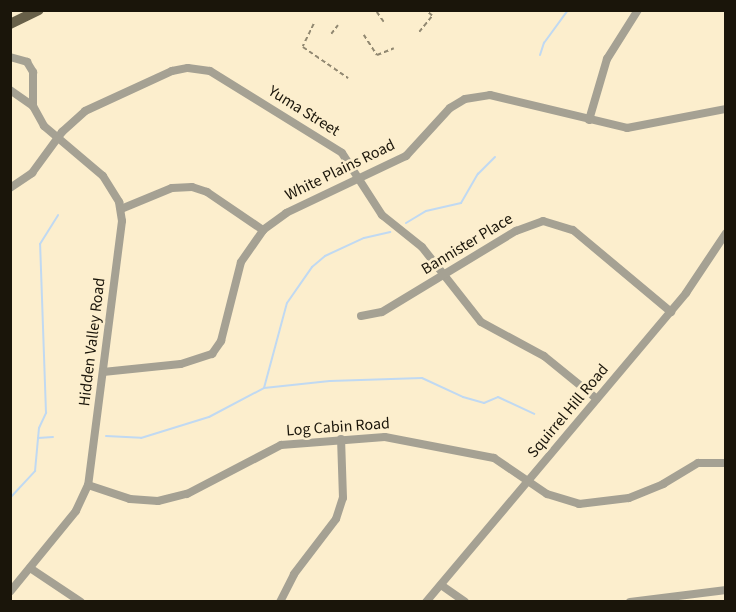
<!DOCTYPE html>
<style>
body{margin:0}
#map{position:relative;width:736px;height:612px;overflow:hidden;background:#fceecd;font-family:"Source Sans 3",sans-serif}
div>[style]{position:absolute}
.stream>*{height:2px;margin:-1px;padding:0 1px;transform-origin:1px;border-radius:1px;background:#c0d9f2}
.path>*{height:1.5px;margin-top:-0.75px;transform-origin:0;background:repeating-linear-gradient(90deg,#918871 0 4.5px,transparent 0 7.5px)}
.minor>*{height:8px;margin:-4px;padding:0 4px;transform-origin:4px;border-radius:4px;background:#a5a193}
.major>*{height:10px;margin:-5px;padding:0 5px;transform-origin:5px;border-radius:5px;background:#686049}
span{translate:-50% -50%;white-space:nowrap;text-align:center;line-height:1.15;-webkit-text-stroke:5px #fceecd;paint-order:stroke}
.street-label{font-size:16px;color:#1a150a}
.frame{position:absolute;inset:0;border:12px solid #1a150a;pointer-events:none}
</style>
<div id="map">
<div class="stream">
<div style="left:540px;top:55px;width:13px;rotate:-72deg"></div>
<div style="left:544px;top:43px;width:41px;rotate:-54deg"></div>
<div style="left:406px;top:223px;width:23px;rotate:-31deg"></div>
<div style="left:426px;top:211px;width:36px;rotate:-13deg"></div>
<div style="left:461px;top:203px;width:34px;rotate:-60deg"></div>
<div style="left:478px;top:174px;width:24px;rotate:-45deg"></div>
<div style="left:264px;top:388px;width:88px;rotate:-74.9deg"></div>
<div style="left:287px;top:303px;width:44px;rotate:-55.2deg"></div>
<div style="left:312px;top:267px;width:17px;rotate:-40deg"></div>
<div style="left:325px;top:256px;width:43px;rotate:-24.8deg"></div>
<div style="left:364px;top:238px;width:27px;rotate:-13deg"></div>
<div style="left:106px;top:436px;width:35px;rotate:3deg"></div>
<div style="left:141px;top:438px;width:71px;rotate:-17.2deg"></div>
<div style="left:209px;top:417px;width:62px;rotate:-27.8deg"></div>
<div style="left:264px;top:388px;width:66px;rotate:-6.1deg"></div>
<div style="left:330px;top:381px;width:92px;rotate:-1.9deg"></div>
<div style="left:422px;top:378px;width:45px;rotate:24.9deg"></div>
<div style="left:463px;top:397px;width:22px;rotate:16deg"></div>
<div style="left:484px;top:403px;width:15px;rotate:-23deg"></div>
<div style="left:498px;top:397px;width:40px;rotate:25deg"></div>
<div style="left:38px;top:438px;width:15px;rotate:-4deg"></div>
<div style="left:10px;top:498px;width:37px;rotate:-47deg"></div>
<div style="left:35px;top:471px;width:43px;rotate:-84.7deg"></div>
<div style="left:39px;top:428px;width:17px;rotate:-65deg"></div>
<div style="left:46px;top:413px;width:169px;rotate:-92deg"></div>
<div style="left:40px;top:244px;width:34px;rotate:-58deg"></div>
</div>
<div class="path">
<div style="left:377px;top:12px;width:12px;rotate:55deg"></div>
<div style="left:314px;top:24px;width:25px;rotate:116deg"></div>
<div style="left:303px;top:47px;width:55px;rotate:34.6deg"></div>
<div style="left:419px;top:32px;width:21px;rotate:-51deg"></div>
<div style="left:432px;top:16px;width:9px;rotate:-139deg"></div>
<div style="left:331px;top:34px;width:11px;rotate:-52deg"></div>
<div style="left:364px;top:35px;width:24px;rotate:57deg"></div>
<div style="left:377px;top:55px;width:18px;rotate:-22deg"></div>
</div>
<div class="minor">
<div style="left:10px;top:57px;width:18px;rotate:16deg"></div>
<div style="left:27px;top:62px;width:12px;rotate:59deg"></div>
<div style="left:33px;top:72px;width:34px;rotate:90deg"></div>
<div style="left:33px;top:106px;width:23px;rotate:61deg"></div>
<div style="left:44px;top:126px;width:77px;rotate:40.3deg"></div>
<div style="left:103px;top:176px;width:31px;rotate:58deg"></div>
<div style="left:119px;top:202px;width:19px;rotate:81deg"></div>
<div style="left:122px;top:221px;width:266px;rotate:97.3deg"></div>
<div style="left:88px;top:485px;width:29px;rotate:115deg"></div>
<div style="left:76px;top:511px;width:104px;rotate:129.2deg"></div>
<div style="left:10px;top:90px;width:28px;rotate:35deg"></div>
<div style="left:589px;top:120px;width:64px;rotate:-73.6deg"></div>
<div style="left:607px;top:59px;width:58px;rotate:-57.7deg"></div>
<div style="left:10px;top:188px;width:27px;rotate:-34deg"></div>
<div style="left:32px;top:173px;width:51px;rotate:-53.8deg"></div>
<div style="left:62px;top:132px;width:31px;rotate:-42deg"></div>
<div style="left:85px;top:111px;width:96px;rotate:-24.7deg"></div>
<div style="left:172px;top:71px;width:16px;rotate:-11deg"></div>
<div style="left:188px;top:68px;width:22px;rotate:8deg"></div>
<div style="left:210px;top:71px;width:155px;rotate:31.8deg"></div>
<div style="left:342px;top:153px;width:74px;rotate:57.2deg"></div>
<div style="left:382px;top:215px;width:51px;rotate:38.7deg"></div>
<div style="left:422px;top:247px;width:95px;rotate:51.8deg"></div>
<div style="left:481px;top:322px;width:72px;rotate:28.4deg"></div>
<div style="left:544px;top:356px;width:68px;rotate:39.1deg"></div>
<div style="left:121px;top:209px;width:55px;rotate:-22.4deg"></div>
<div style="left:172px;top:188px;width:20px;rotate:-3deg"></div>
<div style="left:192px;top:187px;width:16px;rotate:18deg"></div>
<div style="left:207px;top:192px;width:68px;rotate:34.2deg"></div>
<div style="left:361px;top:316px;width:21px;rotate:-11deg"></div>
<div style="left:382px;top:312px;width:157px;rotate:-31.2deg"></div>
<div style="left:516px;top:231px;width:29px;rotate:-20deg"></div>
<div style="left:543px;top:221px;width:31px;rotate:17deg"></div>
<div style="left:573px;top:230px;width:128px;rotate:39.9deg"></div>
<div style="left:103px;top:372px;width:78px;rotate:-5.9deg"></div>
<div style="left:181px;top:364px;width:33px;rotate:-18deg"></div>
<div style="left:212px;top:354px;width:16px;rotate:-55deg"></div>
<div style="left:221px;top:341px;width:81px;rotate:-75.8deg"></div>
<div style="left:241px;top:262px;width:39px;rotate:-55deg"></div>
<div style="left:263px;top:230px;width:29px;rotate:-36deg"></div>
<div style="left:286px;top:213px;width:133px;rotate:-25.4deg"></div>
<div style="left:406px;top:156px;width:65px;rotate:-47.5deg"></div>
<div style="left:450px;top:108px;width:17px;rotate:-31deg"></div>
<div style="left:465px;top:99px;width:25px;rotate:-9deg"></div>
<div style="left:490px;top:95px;width:141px;rotate:13.5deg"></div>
<div style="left:627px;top:128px;width:101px;rotate:-10.9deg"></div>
<div style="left:88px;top:485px;width:44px;rotate:18.4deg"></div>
<div style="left:130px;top:499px;width:28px;rotate:4deg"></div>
<div style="left:158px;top:501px;width:30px;rotate:-14deg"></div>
<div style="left:187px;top:494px;width:106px;rotate:-27.5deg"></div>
<div style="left:281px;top:445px;width:104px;rotate:-4.4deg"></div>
<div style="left:385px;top:437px;width:111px;rotate:10.9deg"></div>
<div style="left:494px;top:458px;width:64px;rotate:34.2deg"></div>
<div style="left:547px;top:494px;width:34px;rotate:17deg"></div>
<div style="left:579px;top:504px;width:50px;rotate:-6.8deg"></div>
<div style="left:629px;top:498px;width:37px;rotate:-22deg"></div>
<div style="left:663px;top:484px;width:41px;rotate:-31deg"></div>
<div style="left:698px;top:463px;width:28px"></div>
<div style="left:30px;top:568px;width:61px;rotate:33.7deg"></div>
<div style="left:441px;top:585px;width:29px;rotate:35deg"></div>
<div style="left:280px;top:602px;width:31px;rotate:-63deg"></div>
<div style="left:294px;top:574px;width:69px;rotate:-52.6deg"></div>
<div style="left:336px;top:519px;width:22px;rotate:-72deg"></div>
<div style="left:343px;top:498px;width:59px;rotate:-91.9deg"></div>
<div style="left:426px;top:602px;width:404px;rotate:-49.9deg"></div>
<div style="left:686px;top:293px;width:72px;rotate:-56.3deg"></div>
<div style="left:630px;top:602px;width:97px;rotate:-7.1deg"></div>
</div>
<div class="major">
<div style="left:10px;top:24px;width:32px;rotate:-26deg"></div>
</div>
<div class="street-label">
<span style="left:304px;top:111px;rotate:32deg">Yuma Street</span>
<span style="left:340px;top:170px;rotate:-26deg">White Plains Road</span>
<span style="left:467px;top:244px;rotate:-31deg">Bannister Place</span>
<span style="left:92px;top:342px;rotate:-83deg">Hidden Valley Road</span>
<span style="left:568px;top:411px;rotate:-50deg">Squirrel Hill Road</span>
<span style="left:338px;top:427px;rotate:-4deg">Log Cabin Road</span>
</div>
<div class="frame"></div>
</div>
